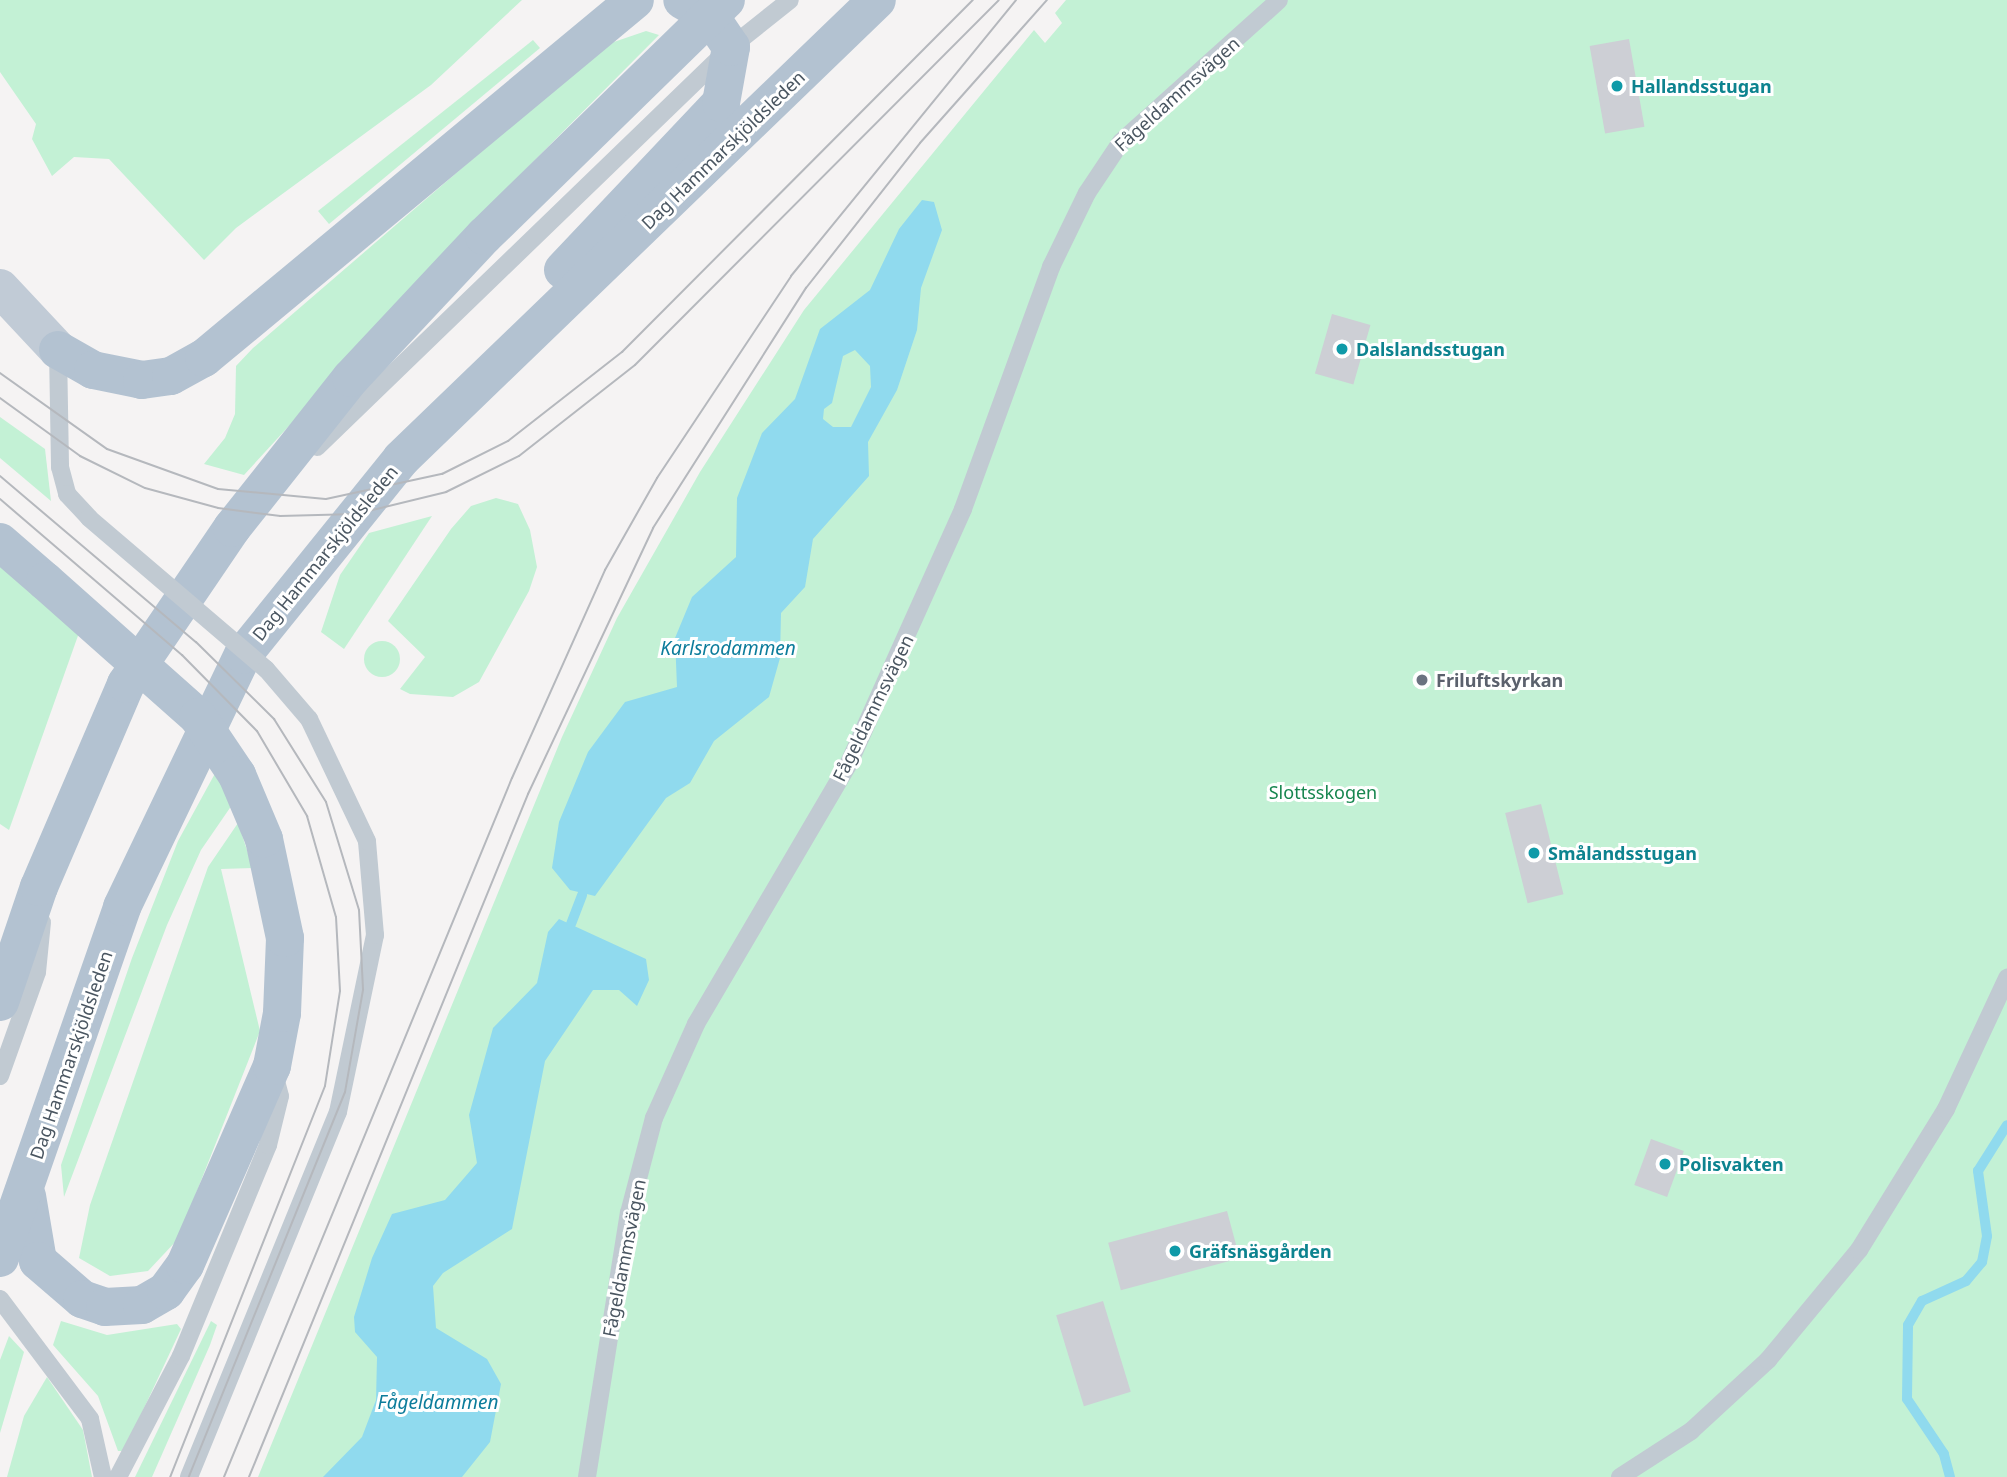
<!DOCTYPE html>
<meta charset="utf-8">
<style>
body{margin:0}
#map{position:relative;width:2007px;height:1477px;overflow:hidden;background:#f5f3f3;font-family:"Noto Sans",sans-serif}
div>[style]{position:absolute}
.green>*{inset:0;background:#c3f1d5}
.round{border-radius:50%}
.water>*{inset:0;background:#90daee}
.stream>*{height:10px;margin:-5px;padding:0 5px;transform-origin:5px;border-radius:5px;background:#90daee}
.building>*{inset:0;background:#cdcfd5;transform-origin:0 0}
.service>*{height:18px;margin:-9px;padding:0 9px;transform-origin:9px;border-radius:9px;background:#c1cad2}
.secondary>*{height:38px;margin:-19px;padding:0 19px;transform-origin:19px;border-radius:19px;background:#c1cbd6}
.primary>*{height:38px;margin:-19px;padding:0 19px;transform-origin:19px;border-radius:19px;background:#b3c2d1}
.tram>*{height:2px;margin:-1px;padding:0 1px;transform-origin:1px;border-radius:1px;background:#b5b8bd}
.service-bridge>*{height:18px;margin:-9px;padding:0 9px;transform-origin:9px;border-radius:9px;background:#c1cad2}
.primary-bridge>*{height:38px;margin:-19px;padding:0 19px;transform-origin:19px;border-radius:19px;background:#b3c2d1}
.dots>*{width:19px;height:19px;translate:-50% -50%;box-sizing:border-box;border:4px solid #fff;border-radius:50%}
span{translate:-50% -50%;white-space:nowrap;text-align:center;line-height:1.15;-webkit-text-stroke:6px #fff;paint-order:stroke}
.culture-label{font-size:18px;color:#0d838f;font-weight:700}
.left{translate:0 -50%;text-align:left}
.street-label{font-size:18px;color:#4a5661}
.worship-label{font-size:18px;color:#5b616d;font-weight:700}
.park-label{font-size:18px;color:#17864f}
.water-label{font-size:19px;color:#0c7c9b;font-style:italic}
</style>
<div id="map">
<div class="green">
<div style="clip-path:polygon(0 0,522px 0,431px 85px,236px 228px,204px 260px,109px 159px,74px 157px,52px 176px,32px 139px,36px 124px,0 72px)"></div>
<div style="clip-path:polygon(1066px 0,2007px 0,2007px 1477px,258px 1477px,562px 737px,617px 618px,700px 472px,804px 310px,1034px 30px,1045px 43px,1062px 23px,1055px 13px)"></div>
<div style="clip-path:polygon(646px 31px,659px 35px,512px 183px,244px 475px,204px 464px,225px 438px,235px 414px,236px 366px,253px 348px,605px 45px)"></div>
<div style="clip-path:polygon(533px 40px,540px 48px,329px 224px,318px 211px)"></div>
<div style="clip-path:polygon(0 417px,45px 449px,51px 501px,0 458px)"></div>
<div style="clip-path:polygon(496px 498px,518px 504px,530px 530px,537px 567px,529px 591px,479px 682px,453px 697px,410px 694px,400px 689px,425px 657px,388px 621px,451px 529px,471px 506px)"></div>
<div style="clip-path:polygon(432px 516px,344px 649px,321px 632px,340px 575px,369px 533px)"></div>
<div style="clip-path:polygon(0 564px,80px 630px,9px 830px,0 824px)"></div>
<div class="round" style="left:364px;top:641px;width:36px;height:36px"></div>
<div style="clip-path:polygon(218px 768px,234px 802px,201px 850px,167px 925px,64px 1197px,61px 1165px,132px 958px,178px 841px)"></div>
<div style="clip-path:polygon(238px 823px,253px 868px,221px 869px,260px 1031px,178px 1239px,148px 1271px,110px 1276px,79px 1258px,90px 1205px,208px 867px)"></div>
<div style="clip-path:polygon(61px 1321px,107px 1335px,177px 1324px,181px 1329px,124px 1451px,118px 1451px,98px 1396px,53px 1345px)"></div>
<div style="clip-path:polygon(211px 1321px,217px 1325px,210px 1345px,152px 1477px,135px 1477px)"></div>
<div style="clip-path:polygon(9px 1336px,24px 1352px,0 1433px,0 1360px)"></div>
<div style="clip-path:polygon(47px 1377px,83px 1430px,92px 1477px,7px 1477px,24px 1416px)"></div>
</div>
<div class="water">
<div style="clip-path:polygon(evenodd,922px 200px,934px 202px,942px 230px,921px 288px,917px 330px,897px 390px,868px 442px,869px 476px,813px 539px,805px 587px,781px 613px,780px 658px,769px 697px,714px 741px,690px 783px,666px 798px,595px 896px,570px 890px,552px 868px,559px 822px,588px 752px,625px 702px,677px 687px,675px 638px,692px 597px,736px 557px,737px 498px,762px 433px,795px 399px,820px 329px,870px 290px,899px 229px,922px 200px,855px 350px,870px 366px,871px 387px,851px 427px,833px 427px,823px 419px,824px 409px,832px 403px,843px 356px,855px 350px)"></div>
<div style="clip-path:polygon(559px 919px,646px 959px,649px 980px,637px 1006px,619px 990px,593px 990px,545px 1061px,512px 1229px,443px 1273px,433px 1286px,436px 1328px,487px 1359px,501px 1384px,490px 1442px,462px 1477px,323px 1477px,362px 1437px,376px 1400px,377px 1357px,355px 1332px,354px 1317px,372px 1258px,392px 1214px,445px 1200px,477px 1163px,469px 1115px,493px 1028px,537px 983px,548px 932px)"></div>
</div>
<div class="stream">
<div style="left:571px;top:924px;width:31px;rotate:-69deg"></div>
<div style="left:1950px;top:1477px;width:24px;rotate:-105deg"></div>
<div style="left:1944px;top:1454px;width:66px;rotate:-123.9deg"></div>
<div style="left:1907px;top:1399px;width:74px;rotate:-89.2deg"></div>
<div style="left:1908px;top:1325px;width:28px;rotate:-60deg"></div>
<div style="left:1922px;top:1301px;width:48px;rotate:-24.4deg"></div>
<div style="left:1966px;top:1281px;width:25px;rotate:-50deg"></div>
<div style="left:1982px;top:1262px;width:26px;rotate:-79deg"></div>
<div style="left:1987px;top:1236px;width:66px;rotate:-97.9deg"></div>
<div style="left:1978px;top:1171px;width:54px;rotate:-57.8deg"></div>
</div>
<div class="building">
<div style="left:1629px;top:39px;width:89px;height:40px;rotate:80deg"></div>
<div style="left:1332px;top:314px;width:40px;height:62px;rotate:16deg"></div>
<div style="left:1541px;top:804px;width:93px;height:37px;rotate:76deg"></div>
<div style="left:1651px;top:1139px;width:35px;height:49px;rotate:20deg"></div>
<div style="left:1227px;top:1211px;width:49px;height:123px;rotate:75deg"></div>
<div style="left:1103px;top:1301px;width:95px;height:49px;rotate:73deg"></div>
</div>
<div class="service">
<div style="left:58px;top:350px;width:117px;rotate:89deg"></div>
<div style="left:60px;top:467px;width:28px;rotate:75deg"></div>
<div style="left:67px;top:494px;width:33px;rotate:47deg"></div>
<div style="left:317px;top:447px;width:576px;rotate:-44.01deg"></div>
<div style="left:731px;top:47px;width:75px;rotate:-38.5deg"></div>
<div style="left:0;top:1076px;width:110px;rotate:-70.4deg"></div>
<div style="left:37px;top:972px;width:50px;rotate:-84.3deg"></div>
<div style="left:0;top:1299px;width:150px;rotate:53.1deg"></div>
<div style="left:90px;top:1419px;width:59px;rotate:77.4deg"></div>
<div style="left:118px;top:1477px;width:136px;rotate:-62.5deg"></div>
<div style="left:181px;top:1356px;width:228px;rotate:-67.6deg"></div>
<div style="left:268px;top:1145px;width:50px;rotate:-76.2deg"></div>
<div style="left:280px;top:1096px;width:24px;rotate:-105deg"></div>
<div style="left:189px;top:1477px;width:394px;rotate:-67.8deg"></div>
<div style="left:338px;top:1112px;width:181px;rotate:-78.2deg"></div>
<div style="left:375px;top:935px;width:94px;rotate:-94.9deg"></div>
<div style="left:367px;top:841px;width:135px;rotate:-115.4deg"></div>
<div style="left:587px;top:1477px;width:267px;rotate:-81deg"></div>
<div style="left:629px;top:1213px;width:98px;rotate:-75.3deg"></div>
<div style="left:654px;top:1118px;width:103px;rotate:-65.9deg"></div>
<div style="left:696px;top:1024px;width:303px;rotate:-59.6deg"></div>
<div style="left:849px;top:763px;width:278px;rotate:-65.8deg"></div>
<div style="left:963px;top:509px;width:258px;rotate:-70deg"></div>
<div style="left:1051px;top:267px;width:82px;rotate:-64.1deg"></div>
<div style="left:1087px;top:193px;width:61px;rotate:-56.3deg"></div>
<div style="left:1121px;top:142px;width:212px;rotate:-41.9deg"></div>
<div style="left:1620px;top:1477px;width:85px;rotate:-32.9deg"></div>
<div style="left:1691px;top:1431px;width:105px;rotate:-42.7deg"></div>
<div style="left:1768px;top:1360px;width:143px;rotate:-50.4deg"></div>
<div style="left:1859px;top:1250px;width:166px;rotate:-58.3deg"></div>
<div style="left:1946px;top:1109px;width:145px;rotate:-65deg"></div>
</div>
<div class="secondary">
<div style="left:0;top:288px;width:85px;rotate:46.9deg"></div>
</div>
<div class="primary">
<div style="left:563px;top:270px;width:230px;rotate:-46.6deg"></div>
<div style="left:721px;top:103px;width:57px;rotate:-79.9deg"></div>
<div style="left:731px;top:47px;width:37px;rotate:-124deg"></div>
<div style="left:710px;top:16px;width:32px;rotate:-150deg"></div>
<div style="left:58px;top:350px;width:40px;rotate:29.7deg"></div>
<div style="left:93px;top:370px;width:50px;rotate:11.5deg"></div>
<div style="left:142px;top:380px;width:29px;rotate:-8deg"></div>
<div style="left:171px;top:376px;width:38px;rotate:-29deg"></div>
<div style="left:204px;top:358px;width:560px;rotate:-39.71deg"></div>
<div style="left:0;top:542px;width:60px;rotate:40.9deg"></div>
<div style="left:0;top:1002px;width:121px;rotate:-71.3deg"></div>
<div style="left:39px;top:887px;width:221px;rotate:-66.8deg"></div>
<div style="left:126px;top:684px;width:189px;rotate:-55.8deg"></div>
<div style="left:232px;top:528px;width:191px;rotate:-51.6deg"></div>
<div style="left:351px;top:378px;width:195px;rotate:-46.9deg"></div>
<div style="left:484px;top:236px;width:338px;rotate:-44.3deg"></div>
<div style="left:27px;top:1196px;width:66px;rotate:80.4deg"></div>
<div style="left:38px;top:1261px;width:58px;rotate:40.8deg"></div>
<div style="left:82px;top:1299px;width:24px;rotate:19deg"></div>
<div style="left:105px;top:1307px;width:37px;rotate:-3deg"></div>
<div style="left:142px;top:1305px;width:28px;rotate:-30deg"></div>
<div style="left:166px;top:1291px;width:32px;rotate:-54deg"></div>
<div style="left:185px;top:1265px;width:217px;rotate:-66.4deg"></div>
<div style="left:272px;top:1066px;width:54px;rotate:-79.3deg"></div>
<div style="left:282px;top:1013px;width:75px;rotate:-87.7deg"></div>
<div style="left:285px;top:938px;width:101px;rotate:-102deg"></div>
<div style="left:0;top:1258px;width:372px;rotate:-70.8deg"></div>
<div style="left:122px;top:907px;width:280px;rotate:-64.4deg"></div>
<div style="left:243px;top:655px;width:252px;rotate:-51.1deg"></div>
<div style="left:401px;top:459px;width:661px;rotate:-43.96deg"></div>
</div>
<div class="tram">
<div style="left:0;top:373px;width:131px;rotate:35.4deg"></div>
<div style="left:107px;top:449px;width:118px;rotate:19.8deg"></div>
<div style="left:218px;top:489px;width:108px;rotate:5.3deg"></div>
<div style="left:326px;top:499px;width:119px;rotate:-12.2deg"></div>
<div style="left:442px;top:474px;width:74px;rotate:-26.6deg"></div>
<div style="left:508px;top:441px;width:145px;rotate:-38deg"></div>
<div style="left:622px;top:352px;width:497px;rotate:-45.1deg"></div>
<div style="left:0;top:398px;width:99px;rotate:35.9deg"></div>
<div style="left:80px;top:456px;width:72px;rotate:26.2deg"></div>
<div style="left:145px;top:488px;width:76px;rotate:15.3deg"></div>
<div style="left:218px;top:508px;width:63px;rotate:7.4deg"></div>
<div style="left:280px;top:516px;width:76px;rotate:-1.5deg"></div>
<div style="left:356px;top:514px;width:93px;rotate:-13.7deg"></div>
<div style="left:446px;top:492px;width:81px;rotate:-26.3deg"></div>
<div style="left:519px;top:456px;width:147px;rotate:-38.1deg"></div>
<div style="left:635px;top:365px;width:515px;rotate:-45.08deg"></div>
<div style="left:0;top:476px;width:257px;rotate:40.3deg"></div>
<div style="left:196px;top:642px;width:110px;rotate:44.6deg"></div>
<div style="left:274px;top:719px;width:98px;rotate:57.9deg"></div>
<div style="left:326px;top:802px;width:113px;rotate:73deg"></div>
<div style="left:359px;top:910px;width:80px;rotate:87.1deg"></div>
<div style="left:363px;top:990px;width:104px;rotate:100deg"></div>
<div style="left:345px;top:1092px;width:415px;rotate:112.1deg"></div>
<div style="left:0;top:499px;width:240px;rotate:40.6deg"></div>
<div style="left:182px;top:655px;width:107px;rotate:45.4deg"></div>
<div style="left:257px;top:731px;width:99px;rotate:59.5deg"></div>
<div style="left:307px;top:816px;width:105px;rotate:74deg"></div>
<div style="left:336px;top:917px;width:74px;rotate:86.9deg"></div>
<div style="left:340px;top:991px;width:96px;rotate:99deg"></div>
<div style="left:325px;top:1086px;width:421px;rotate:111.6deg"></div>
<div style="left:224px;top:1477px;width:756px;rotate:-67.61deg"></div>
<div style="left:512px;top:778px;width:228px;rotate:-65.9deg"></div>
<div style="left:605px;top:570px;width:106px;rotate:-60.5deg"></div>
<div style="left:657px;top:478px;width:242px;rotate:-56.4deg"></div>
<div style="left:791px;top:276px;width:356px;rotate:-50.8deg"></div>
<div style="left:249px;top:1477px;width:738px;rotate:-67.78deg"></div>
<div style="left:528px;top:794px;width:294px;rotate:-64.8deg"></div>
<div style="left:653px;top:528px;width:285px;rotate:-57.5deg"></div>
<div style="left:806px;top:288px;width:184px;rotate:-51.8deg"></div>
<div style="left:920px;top:143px;width:191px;rotate:-48.4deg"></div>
</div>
<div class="service-bridge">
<div style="left:89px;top:518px;width:233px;rotate:40.5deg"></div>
<div style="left:266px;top:669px;width:66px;rotate:49.3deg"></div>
</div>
<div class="primary-bridge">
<div style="left:45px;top:581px;width:205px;rotate:41.6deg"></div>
<div style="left:198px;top:717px;width:70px;rotate:56.1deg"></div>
<div style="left:237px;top:775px;width:69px;rotate:67.1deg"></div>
</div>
<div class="dots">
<div style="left:1617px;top:86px;background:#0f9aa8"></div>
<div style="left:1342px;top:349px;background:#0f9aa8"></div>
<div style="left:1422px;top:680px;background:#6b7280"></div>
<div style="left:1534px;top:853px;background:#0f9aa8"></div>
<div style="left:1665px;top:1164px;background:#0f9aa8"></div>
<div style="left:1175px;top:1251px;background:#0f9aa8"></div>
</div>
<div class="culture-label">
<span class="left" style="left:1631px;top:86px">Hallandsstugan</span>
<span class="left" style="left:1356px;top:349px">Dalslandsstugan</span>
<span class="left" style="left:1548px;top:853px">Smålandsstugan</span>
<span class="left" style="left:1679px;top:1164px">Polisvakten</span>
<span class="left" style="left:1189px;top:1251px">Gräfsnäsgården</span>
</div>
<div class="street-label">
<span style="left:1177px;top:94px;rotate:-42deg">Fågeldammsvägen</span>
<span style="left:723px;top:150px;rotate:-44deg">Dag Hammarskjöldsleden</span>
<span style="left:325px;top:553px;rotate:-51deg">Dag Hammarskjöldsleden</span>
<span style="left:873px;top:708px;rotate:-64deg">Fågeldammsvägen</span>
<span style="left:71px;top:1055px;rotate:-71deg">Dag Hammarskjöldsleden</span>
<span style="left:624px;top:1258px;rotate:-79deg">Fågeldammsvägen</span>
</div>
<div class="worship-label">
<span class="left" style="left:1436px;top:680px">Friluftskyrkan</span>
</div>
<div class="park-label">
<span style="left:1323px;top:792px">Slottsskogen</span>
</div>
<div class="water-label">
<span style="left:728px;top:649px">Karlsrodammen</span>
<span style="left:438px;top:1403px">Fågeldammen</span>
</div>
</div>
